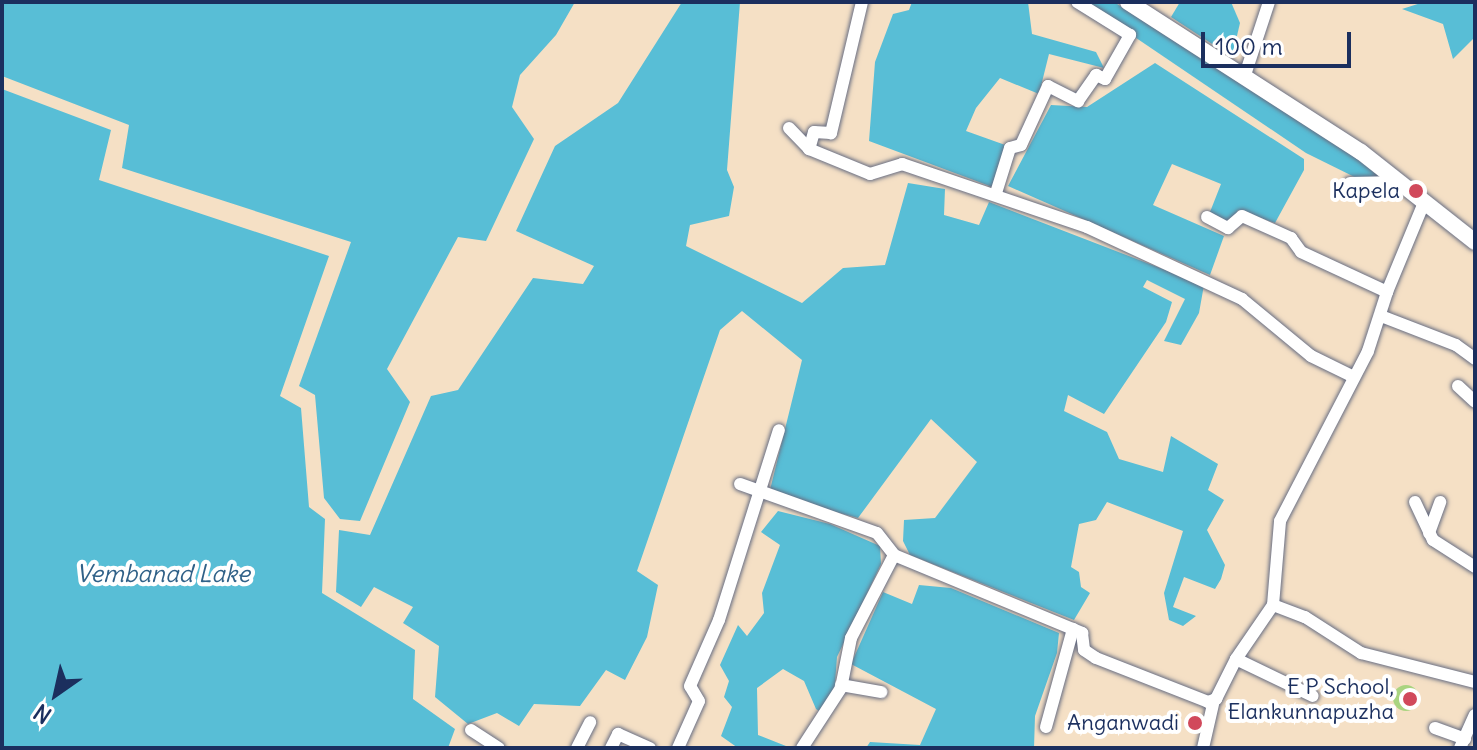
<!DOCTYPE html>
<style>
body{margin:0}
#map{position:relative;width:1477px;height:750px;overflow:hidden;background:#f5e0c5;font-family:Delius,sans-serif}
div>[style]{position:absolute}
.green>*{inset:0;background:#a9d480}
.round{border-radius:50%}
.water>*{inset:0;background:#58bed6}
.roads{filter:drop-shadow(0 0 2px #676d82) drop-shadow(0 0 2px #676d82)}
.street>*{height:12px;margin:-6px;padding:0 6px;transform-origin:6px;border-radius:6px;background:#fff}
.secondary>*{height:16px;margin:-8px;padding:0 8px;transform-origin:8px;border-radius:8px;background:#fff}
.dots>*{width:22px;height:22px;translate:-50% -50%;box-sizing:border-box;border:4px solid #fff;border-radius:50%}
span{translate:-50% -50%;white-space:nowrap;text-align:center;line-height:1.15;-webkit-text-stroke:8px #fff;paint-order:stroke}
.poi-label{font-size:22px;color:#1b2f5e}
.right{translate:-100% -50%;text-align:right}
.water-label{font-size:24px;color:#306188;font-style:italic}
.frame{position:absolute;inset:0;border:4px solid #1b2f5e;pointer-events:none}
.north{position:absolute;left:16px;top:654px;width:80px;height:80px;-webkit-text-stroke:6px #fff;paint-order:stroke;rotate:214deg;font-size:22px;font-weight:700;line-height:32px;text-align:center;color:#1b2f5e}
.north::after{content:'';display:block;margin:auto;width:28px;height:36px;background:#1b2f5e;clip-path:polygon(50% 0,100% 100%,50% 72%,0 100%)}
.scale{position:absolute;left:1201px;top:32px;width:150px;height:36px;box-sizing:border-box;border:4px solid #1b2f5e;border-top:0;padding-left:10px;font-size:24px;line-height:28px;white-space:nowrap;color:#1b2f5e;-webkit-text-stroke:6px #fff;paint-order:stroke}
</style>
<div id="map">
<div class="green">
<div class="round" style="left:1393px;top:685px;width:26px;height:26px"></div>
</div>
<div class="water">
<div style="clip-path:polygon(2px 2px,575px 2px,556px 35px,520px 75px,512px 107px,534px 139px,486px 241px,458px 237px,387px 369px,410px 402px,360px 521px,340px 519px,324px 498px,315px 395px,299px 386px,351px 242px,122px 168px,129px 125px,2px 76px)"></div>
<div style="clip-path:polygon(682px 2px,740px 2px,727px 170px,734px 187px,729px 216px,690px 225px,686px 246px,802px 303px,843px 268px,885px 265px,908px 183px,945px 189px,944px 215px,979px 225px,989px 202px,1204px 285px,1199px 313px,1181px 345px,1164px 341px,1185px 299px,1147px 280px,1143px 287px,1172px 302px,1166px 322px,1104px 414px,1068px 395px,1064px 411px,1107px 432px,1119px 459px,1163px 472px,1171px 436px,1218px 464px,1208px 490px,1224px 500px,1207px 530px,1225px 565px,1221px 579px,1215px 589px,1184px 577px,1173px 607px,1196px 616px,1183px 626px,1169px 620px,1164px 593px,1183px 531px,1107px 502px,1096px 520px,1079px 524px,1071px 567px,1079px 572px,1081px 587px,1090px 593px,1074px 620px,910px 555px,903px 541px,904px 520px,935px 518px,977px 462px,931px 419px,858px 518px,769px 494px,802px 360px,742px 311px,720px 330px,637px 571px,658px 585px,647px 637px,625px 680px,606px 670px,580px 706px,534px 704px,519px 726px,497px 713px,468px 724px,435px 697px,439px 646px,403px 623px,413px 607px,374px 587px,361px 607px,336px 592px,339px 530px,370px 535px,431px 396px,458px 390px,533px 278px,583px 284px,594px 266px,516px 231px,555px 146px,618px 103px)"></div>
<div style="clip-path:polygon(912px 2px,1028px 2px,1032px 34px,1096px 52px,1104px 68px,1049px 54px,1039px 94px,1000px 78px,976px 108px,966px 131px,1008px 146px,995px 188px,869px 141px,875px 62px,893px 14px,909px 10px)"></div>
<div style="clip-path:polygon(1083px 2px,1114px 2px,1363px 161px,1398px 192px,1393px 196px,1306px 153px)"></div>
<div style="clip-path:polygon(1180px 2px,1231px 2px,1240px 23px,1232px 57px,1171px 17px)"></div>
<div style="clip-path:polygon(1424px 2px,1475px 2px,1475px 37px,1453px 59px,1443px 24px,1402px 9px)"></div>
<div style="clip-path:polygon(1155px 63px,1304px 159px,1304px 170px,1275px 223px,1238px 210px,1231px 225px,1210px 212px,1221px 184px,1172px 164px,1153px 205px,1224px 236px,1210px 275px,1008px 186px,1051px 105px,1087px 107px)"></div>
<div style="clip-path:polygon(2px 89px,111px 130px,99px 180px,329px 256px,280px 396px,301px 408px,309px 507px,325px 519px,322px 593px,415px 650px,413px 699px,455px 729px,448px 748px,2px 748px)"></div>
<div style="clip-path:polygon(778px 511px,830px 524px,880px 546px,881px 564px,837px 657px,834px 697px,824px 714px,816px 709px,804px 681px,783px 669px,757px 688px,758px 735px,791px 748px,738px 748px,721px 736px,732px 707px,724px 697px,729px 681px,720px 665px,738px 625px,747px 636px,764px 613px,762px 593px,780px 545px,761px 532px)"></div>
<div style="clip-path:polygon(919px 585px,951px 588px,1059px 633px,1057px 653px,1035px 716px,1034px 748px,866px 748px,870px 742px,920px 745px,936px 709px,851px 664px,883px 592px,912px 604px)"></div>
</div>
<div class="roads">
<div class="street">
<div style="left:862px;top:2px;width:135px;rotate:103.3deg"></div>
<div style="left:831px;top:133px;width:17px;rotate:-177deg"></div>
<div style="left:814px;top:132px;width:18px;rotate:106deg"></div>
<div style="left:809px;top:149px;width:66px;rotate:22.3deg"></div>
<div style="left:870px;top:174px;width:34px;rotate:-17deg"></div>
<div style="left:902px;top:164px;width:195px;rotate:18.8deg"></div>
<div style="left:1087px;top:227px;width:171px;rotate:24.9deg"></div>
<div style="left:1242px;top:299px;width:89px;rotate:39.6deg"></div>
<div style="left:1311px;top:356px;width:48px;rotate:26deg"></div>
<div style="left:1244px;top:78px;width:80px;rotate:-71.8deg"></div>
<div style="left:789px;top:128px;width:29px;rotate:46deg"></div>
<div style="left:1350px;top:183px;width:51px;rotate:-1.1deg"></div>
<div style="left:996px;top:193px;width:47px;rotate:-72.7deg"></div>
<div style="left:1010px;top:148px;width:11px;rotate:-15deg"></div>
<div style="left:1021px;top:145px;width:65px;rotate:-65.4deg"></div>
<div style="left:1048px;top:86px;width:34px;rotate:27deg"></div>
<div style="left:1078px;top:101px;width:32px;rotate:-55deg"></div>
<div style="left:1096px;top:75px;width:10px;rotate:24deg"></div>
<div style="left:1105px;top:79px;width:51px;rotate:-60.4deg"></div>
<div style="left:1130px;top:35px;width:62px;rotate:-148.1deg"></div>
<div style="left:1207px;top:217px;width:24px;rotate:28deg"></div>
<div style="left:1228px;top:228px;width:18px;rotate:-41deg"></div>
<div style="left:1242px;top:216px;width:54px;rotate:24.2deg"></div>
<div style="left:1291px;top:238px;width:17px;rotate:54deg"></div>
<div style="left:1301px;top:252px;width:95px;rotate:24.9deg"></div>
<div style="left:1387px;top:292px;width:94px;rotate:-67.5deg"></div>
<div style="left:1381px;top:316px;width:80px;rotate:21.1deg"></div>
<div style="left:1456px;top:345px;width:24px;rotate:36deg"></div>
<div style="left:1458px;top:386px;width:23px;rotate:43deg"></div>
<div style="left:740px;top:484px;width:145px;rotate:19.7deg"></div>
<div style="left:877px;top:533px;width:28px;rotate:52deg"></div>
<div style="left:894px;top:555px;width:204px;rotate:22.5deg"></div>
<div style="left:1082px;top:633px;width:17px;rotate:83deg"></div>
<div style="left:1084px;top:650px;width:14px;rotate:34deg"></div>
<div style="left:1096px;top:658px;width:120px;rotate:21.4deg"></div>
<div style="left:1208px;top:702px;width:9px;rotate:-21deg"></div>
<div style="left:1216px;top:699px;width:45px;rotate:-63.4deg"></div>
<div style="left:1236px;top:659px;width:65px;rotate:-55.6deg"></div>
<div style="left:1273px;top:605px;width:84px;rotate:-85.2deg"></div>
<div style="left:1280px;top:521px;width:191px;rotate:-62.6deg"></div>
<div style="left:1368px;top:351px;width:62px;rotate:-72.1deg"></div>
<div style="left:1415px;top:502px;width:42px;rotate:64.7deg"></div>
<div style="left:1433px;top:540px;width:50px;rotate:32.7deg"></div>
<div style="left:1429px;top:533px;width:33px;rotate:-70deg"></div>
<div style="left:1273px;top:605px;width:34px;rotate:21deg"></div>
<div style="left:1305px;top:617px;width:67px;rotate:32.7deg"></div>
<div style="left:1361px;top:653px;width:118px;rotate:14.3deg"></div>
<div style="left:1236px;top:659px;width:85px;rotate:25.7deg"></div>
<div style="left:841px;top:685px;width:41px;rotate:9.9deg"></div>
<div style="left:1046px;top:727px;width:102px;rotate:-74.6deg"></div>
<div style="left:1435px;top:728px;width:32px;rotate:20deg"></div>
<div style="left:471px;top:730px;width:33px;rotate:33deg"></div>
<div style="left:577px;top:748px;width:29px;rotate:-63deg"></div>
<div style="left:611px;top:748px;width:16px;rotate:-63deg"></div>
<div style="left:618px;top:734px;width:35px;rotate:24deg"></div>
<div style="left:678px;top:748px;width:51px;rotate:-65.9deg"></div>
<div style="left:699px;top:701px;width:17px;rotate:-121deg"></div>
<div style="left:690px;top:686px;width:72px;rotate:-66.3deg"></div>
<div style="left:719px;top:620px;width:199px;rotate:-72.5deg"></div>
<div style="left:802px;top:748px;width:72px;rotate:-57deg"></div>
<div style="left:841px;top:688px;width:51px;rotate:-78.7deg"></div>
<div style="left:851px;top:638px;width:93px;rotate:-62.6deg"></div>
<div style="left:1203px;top:748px;width:49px;rotate:-77.1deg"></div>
<div style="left:1460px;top:748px;width:36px;rotate:-66deg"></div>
</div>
<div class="secondary">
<div style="left:1128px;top:2px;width:277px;rotate:32.8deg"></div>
<div style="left:1361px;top:152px;width:145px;rotate:38.3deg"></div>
</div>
</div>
<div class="dots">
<div style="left:1416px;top:191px;background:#d1495b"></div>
<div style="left:1410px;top:699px;background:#d1495b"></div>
<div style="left:1195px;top:723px;background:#d1495b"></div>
</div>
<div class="poi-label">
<span class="right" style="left:1400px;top:191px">Kapela</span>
<span class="right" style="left:1394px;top:699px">E P School,<br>Elankunnapuzha</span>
<span class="right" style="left:1179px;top:723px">Anganwadi</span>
</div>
<div class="water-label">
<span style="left:163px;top:574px">Vembanad Lake</span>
</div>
<div class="frame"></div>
<div class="north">N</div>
<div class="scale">100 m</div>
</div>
